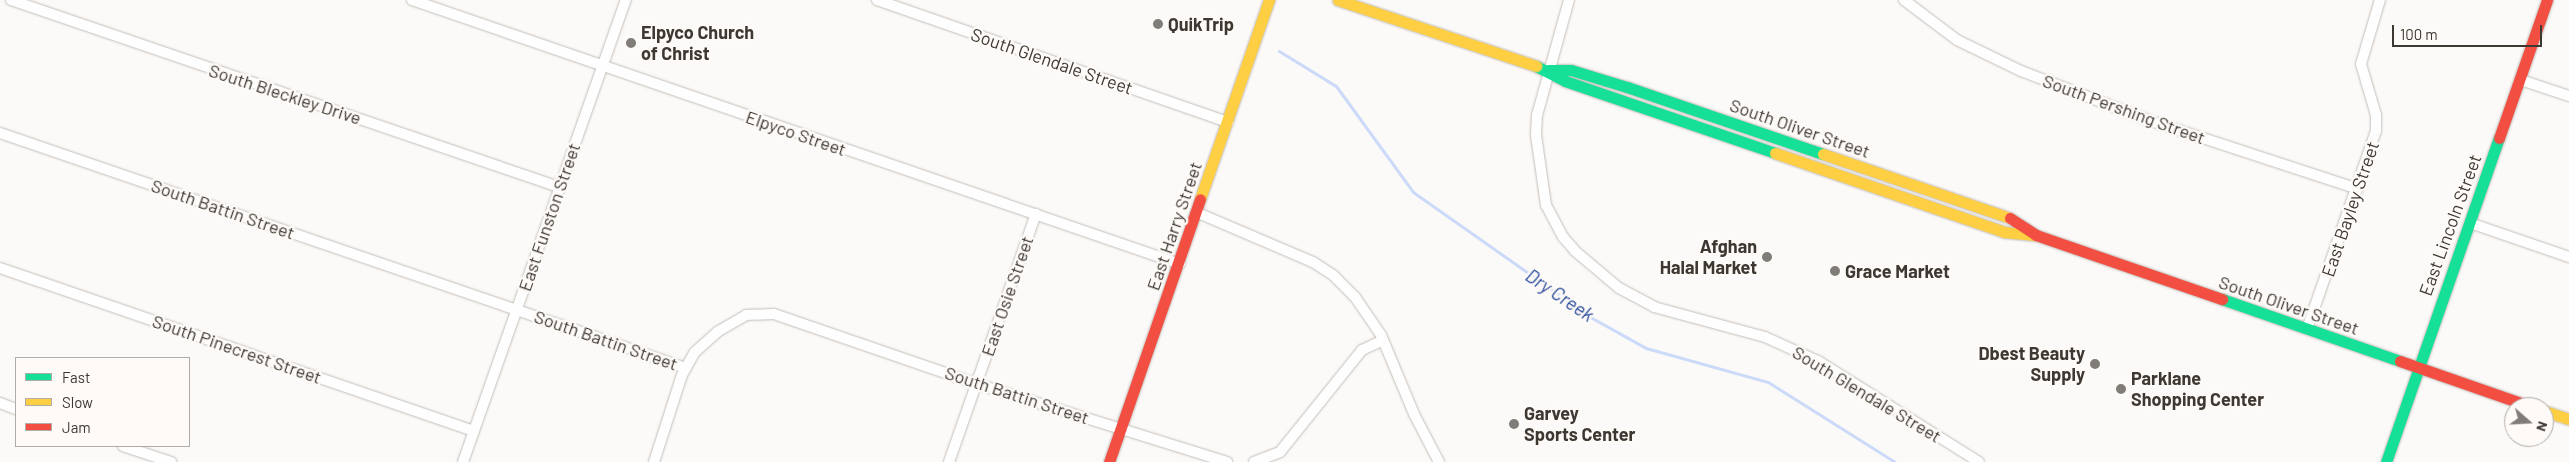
<!DOCTYPE html>
<style>
body{margin:0}
#map{position:relative;width:2569px;height:462px;overflow:hidden;background:#fcfaf8;font-family:Barlow,sans-serif}
div>[style]{position:absolute}
.stream>*{height:3px;margin:-1.5px;padding:0 1.5px;transform-origin:1.5px;border-radius:1.5px;background:#cbdaf8}
.roads{filter:drop-shadow(0 0 1px #c2beba) drop-shadow(0 0 1px #c2beba)}
.street>*{height:10px;margin:-5px;padding:0 5px;transform-origin:5px;border-radius:5px;background:#fffefe}
.fast>*{height:11px;margin:-5.5px;padding:0 5.5px;transform-origin:5.5px;border-radius:5.5px;background:#16e098}
.slow>*{height:11px;margin:-5.5px;padding:0 5.5px;transform-origin:5.5px;border-radius:5.5px;background:#ffcf43}
.jam>*{height:11px;margin:-5.5px;padding:0 5.5px;transform-origin:5.5px;border-radius:5.5px;background:#f24e42}
.dots>*{width:14px;height:14px;translate:-50% -50%;box-sizing:border-box;border:2px solid #fdfaf7;border-radius:50%}
span{translate:-50% -50%;white-space:nowrap;text-align:center;line-height:1.15;-webkit-text-stroke:5px #fdfaf7;paint-order:stroke}
.poi-label{font-size:18px;color:#3e3832;font-weight:700}
.left{translate:0 -50%;text-align:left}
.right{translate:-100% -50%;text-align:right}
.street-label{font-size:18px;color:#3e3832}
.water-label{font-size:19px;color:#26499b;font-style:italic}
.legend{position:absolute;left:15px;top:357px;width:175px;height:90px;box-sizing:border-box;background:#fdfaf7;border:1px solid #b1aca8;margin:0;padding:6px 9px;list-style:none;font-size:15px;color:#3e3832}
.legend li{display:flex;align-items:center;gap:10px;height:25px}
.legend b{width:25px;border:1px solid #b1aca8}
.north{position:absolute;left:2504px;top:397px;width:50px;height:50px;box-sizing:border-box;background:#fdfaf7;border:1px solid #b1aca8;border-radius:50%;rotate:109deg;font-size:14px;font-weight:700;line-height:20px;text-align:center;color:#3e3832}
.north::after{content:'';display:block;margin:auto;width:18px;height:22px;background:#807c77;clip-path:polygon(50% 0,100% 100%,50% 72%,0 100%)}
.scale{position:absolute;left:2392px;top:25px;width:150px;height:22px;box-sizing:border-box;border:2px solid #3e3832;border-top:0;padding-left:6px;font-size:15px;line-height:18px;white-space:nowrap;color:#3e3832;-webkit-text-stroke:4px #fdfaf7;paint-order:stroke}
</style>
<div id="map">
<div class="stream">
<div style="left:1279px;top:51px;width:67px;rotate:31.6deg"></div>
<div style="left:1336px;top:86px;width:131px;rotate:54deg"></div>
<div style="left:1413px;top:192px;width:219px;rotate:35.1deg"></div>
<div style="left:1592px;top:318px;width:62px;rotate:29.1deg"></div>
<div style="left:1646px;top:348px;width:127px;rotate:15.6deg"></div>
<div style="left:1768px;top:382px;width:150px;rotate:32.2deg"></div>
</div>
<div class="roads">
<div class="street">
<div style="left:11px;top:0;width:579px;rotate:18.84deg"></div>
<div style="left:412px;top:0;width:812px;rotate:18.97deg"></div>
<div style="left:877px;top:0;width:372px;rotate:19.2deg"></div>
<div style="left:1569px;top:0;width:119px;rotate:105.5deg"></div>
<div style="left:1537px;top:115px;width:20px;rotate:93deg"></div>
<div style="left:1536px;top:135px;width:71px;rotate:81.9deg"></div>
<div style="left:1546px;top:205px;width:36px;rotate:62deg"></div>
<div style="left:1563px;top:237px;width:18px;rotate:49deg"></div>
<div style="left:1575px;top:251px;width:57px;rotate:40.1deg"></div>
<div style="left:1619px;top:288px;width:40px;rotate:28deg"></div>
<div style="left:1654px;top:307px;width:115px;rotate:15.1deg"></div>
<div style="left:1765px;top:337px;width:58px;rotate:24.4deg"></div>
<div style="left:1818px;top:361px;width:190px;rotate:32.1deg"></div>
<div style="left:1904px;top:0;width:66px;rotate:37deg"></div>
<div style="left:1957px;top:40px;width:71px;rotate:25.8deg"></div>
<div style="left:2021px;top:71px;width:136px;rotate:21.1deg"></div>
<div style="left:2148px;top:120px;width:221px;rotate:18.2deg"></div>
<div style="left:2521px;top:80px;width:51px;rotate:18.4deg"></div>
<div style="left:0;top:133px;width:725px;rotate:18.91deg"></div>
<div style="left:1198px;top:213px;width:125px;rotate:23.1deg"></div>
<div style="left:1313px;top:262px;width:24px;rotate:33deg"></div>
<div style="left:1333px;top:275px;width:31px;rotate:45deg"></div>
<div style="left:1355px;top:297px;width:46px;rotate:55.6deg"></div>
<div style="left:1381px;top:335px;width:86px;rotate:67.3deg"></div>
<div style="left:1414px;top:414px;width:54px;rotate:62.5deg"></div>
<div style="left:2470px;top:223px;width:105px;rotate:19deg"></div>
<div style="left:0;top:268px;width:501px;rotate:18.98deg"></div>
<div style="left:2307px;top:329px;width:210px;rotate:-70.8deg"></div>
<div style="left:2376px;top:131px;width:16px;rotate:-90deg"></div>
<div style="left:2376px;top:115px;width:53px;rotate:-106.4deg"></div>
<div style="left:2361px;top:64px;width:67px;rotate:-73.5deg"></div>
<div style="left:0;top:403px;width:17px;rotate:21deg"></div>
<div style="left:123px;top:446px;width:51px;rotate:18.4deg"></div>
<div style="left:463px;top:462px;width:490px;rotate:-70.6deg"></div>
<div style="left:654px;top:462px;width:91px;rotate:-72.2deg"></div>
<div style="left:682px;top:375px;width:26px;rotate:-61deg"></div>
<div style="left:695px;top:352px;width:30px;rotate:-42deg"></div>
<div style="left:717px;top:332px;width:34px;rotate:-30deg"></div>
<div style="left:746px;top:315px;width:28px;rotate:-2deg"></div>
<div style="left:774px;top:314px;width:215px;rotate:19deg"></div>
<div style="left:977px;top:384px;width:262px;rotate:17.3deg"></div>
<div style="left:949px;top:462px;width:263px;rotate:-70.7deg"></div>
<div style="left:1254px;top:462px;width:28px;rotate:-21deg"></div>
<div style="left:1280px;top:452px;width:131px;rotate:-51.2deg"></div>
<div style="left:1362px;top:350px;width:23px;rotate:-25deg"></div>
</div>
<div class="fast">
<div style="left:1536px;top:66px;width:33px;rotate:27deg"></div>
<div style="left:1565px;top:81px;width:222px;rotate:18.9deg"></div>
<div style="left:1548px;top:70px;width:23px"></div>
<div style="left:1571px;top:70px;width:59px;rotate:16.9deg"></div>
<div style="left:1627px;top:87px;width:207px;rotate:18.9deg"></div>
<div style="left:2222px;top:299px;width:188px;rotate:19.2deg"></div>
<div style="left:2386px;top:462px;width:343px;rotate:-70.8deg"></div>
</div>
<div class="slow">
<div style="left:1338px;top:0;width:209px;rotate:18.4deg"></div>
<div style="left:1775px;top:153px;width:242px;rotate:19deg"></div>
<div style="left:2004px;top:232px;width:30px;rotate:6deg"></div>
<div style="left:1823px;top:154px;width:198px;rotate:18.9deg"></div>
<div style="left:1200px;top:199px;width:211px;rotate:-70.9deg"></div>
<div style="left:2544px;top:411px;width:26px;rotate:18deg"></div>
</div>
<div class="jam">
<div style="left:2499px;top:138px;width:146px;rotate:-70.8deg"></div>
<div style="left:2010px;top:218px;width:31px;rotate:33deg"></div>
<div style="left:2036px;top:235px;width:197px;rotate:19deg"></div>
<div style="left:2400px;top:361px;width:140px;rotate:19.2deg"></div>
<div style="left:1109px;top:462px;width:278px;rotate:-70.9deg"></div>
</div>
</div>
<div class="dots">
<div style="left:1158px;top:24px;background:#807c77"></div>
<div style="left:631px;top:43px;background:#807c77"></div>
<div style="left:1767px;top:257px;background:#807c77"></div>
<div style="left:1835px;top:271px;background:#807c77"></div>
<div style="left:2095px;top:364px;background:#807c77"></div>
<div style="left:2121px;top:389px;background:#807c77"></div>
<div style="left:1514px;top:424px;background:#807c77"></div>
</div>
<div class="poi-label">
<span class="left" style="left:1168px;top:24px">QuikTrip</span>
<span class="left" style="left:641px;top:43px">Elpyco Church<br>of Christ</span>
<span class="right" style="left:1757px;top:257px">Afghan<br>Halal Market</span>
<span class="left" style="left:1845px;top:271px">Grace Market</span>
<span class="right" style="left:2085px;top:364px">Dbest Beauty<br>Supply</span>
<span class="left" style="left:2131px;top:389px">Parklane<br>Shopping Center</span>
<span class="left" style="left:1524px;top:424px">Garvey<br>Sports Center</span>
</div>
<div class="street-label">
<span style="left:1052px;top:61px;rotate:19deg">South Glendale Street</span>
<span style="left:285px;top:94px;rotate:18deg">South Bleckley Drive</span>
<span style="left:2124px;top:109px;rotate:20deg">South Pershing Street</span>
<span style="left:1800px;top:128px;rotate:19deg">South Oliver Street</span>
<span style="left:796px;top:133px;rotate:19deg">Elpyco Street</span>
<span style="left:223px;top:209px;rotate:19deg">South Battin Street</span>
<span style="left:2350px;top:209px;rotate:-71deg">East Bayley Street</span>
<span style="left:549px;top:217px;rotate:-71deg">East Funston Street</span>
<span style="left:2450px;top:225px;rotate:-70deg">East Lincoln Street</span>
<span style="left:1174px;top:226px;rotate:-71deg">East Harry Street</span>
<span style="left:1007px;top:296px;rotate:-71deg">East Osie Street</span>
<span style="left:2289px;top:305px;rotate:19deg">South Oliver Street</span>
<span style="left:606px;top:340px;rotate:19deg">South Battin Street</span>
<span style="left:237px;top:349px;rotate:19deg">South Pinecrest Street</span>
<span style="left:1867px;top:394px;rotate:31deg">South Glendale Street</span>
<span style="left:1017px;top:395px;rotate:18deg">South Battin Street</span>
</div>
<div class="water-label">
<span style="left:1560px;top:295px;rotate:34deg">Dry Creek</span>
</div>
<ul class="legend">
<li><b style="height:6px;background:#16e098"></b>Fast</li>
<li><b style="height:6px;background:#ffcf43"></b>Slow</li>
<li><b style="height:6px;background:#f24e42"></b>Jam</li>
</ul>
<div class="north">N</div>
<div class="scale">100 m</div>
</div>
